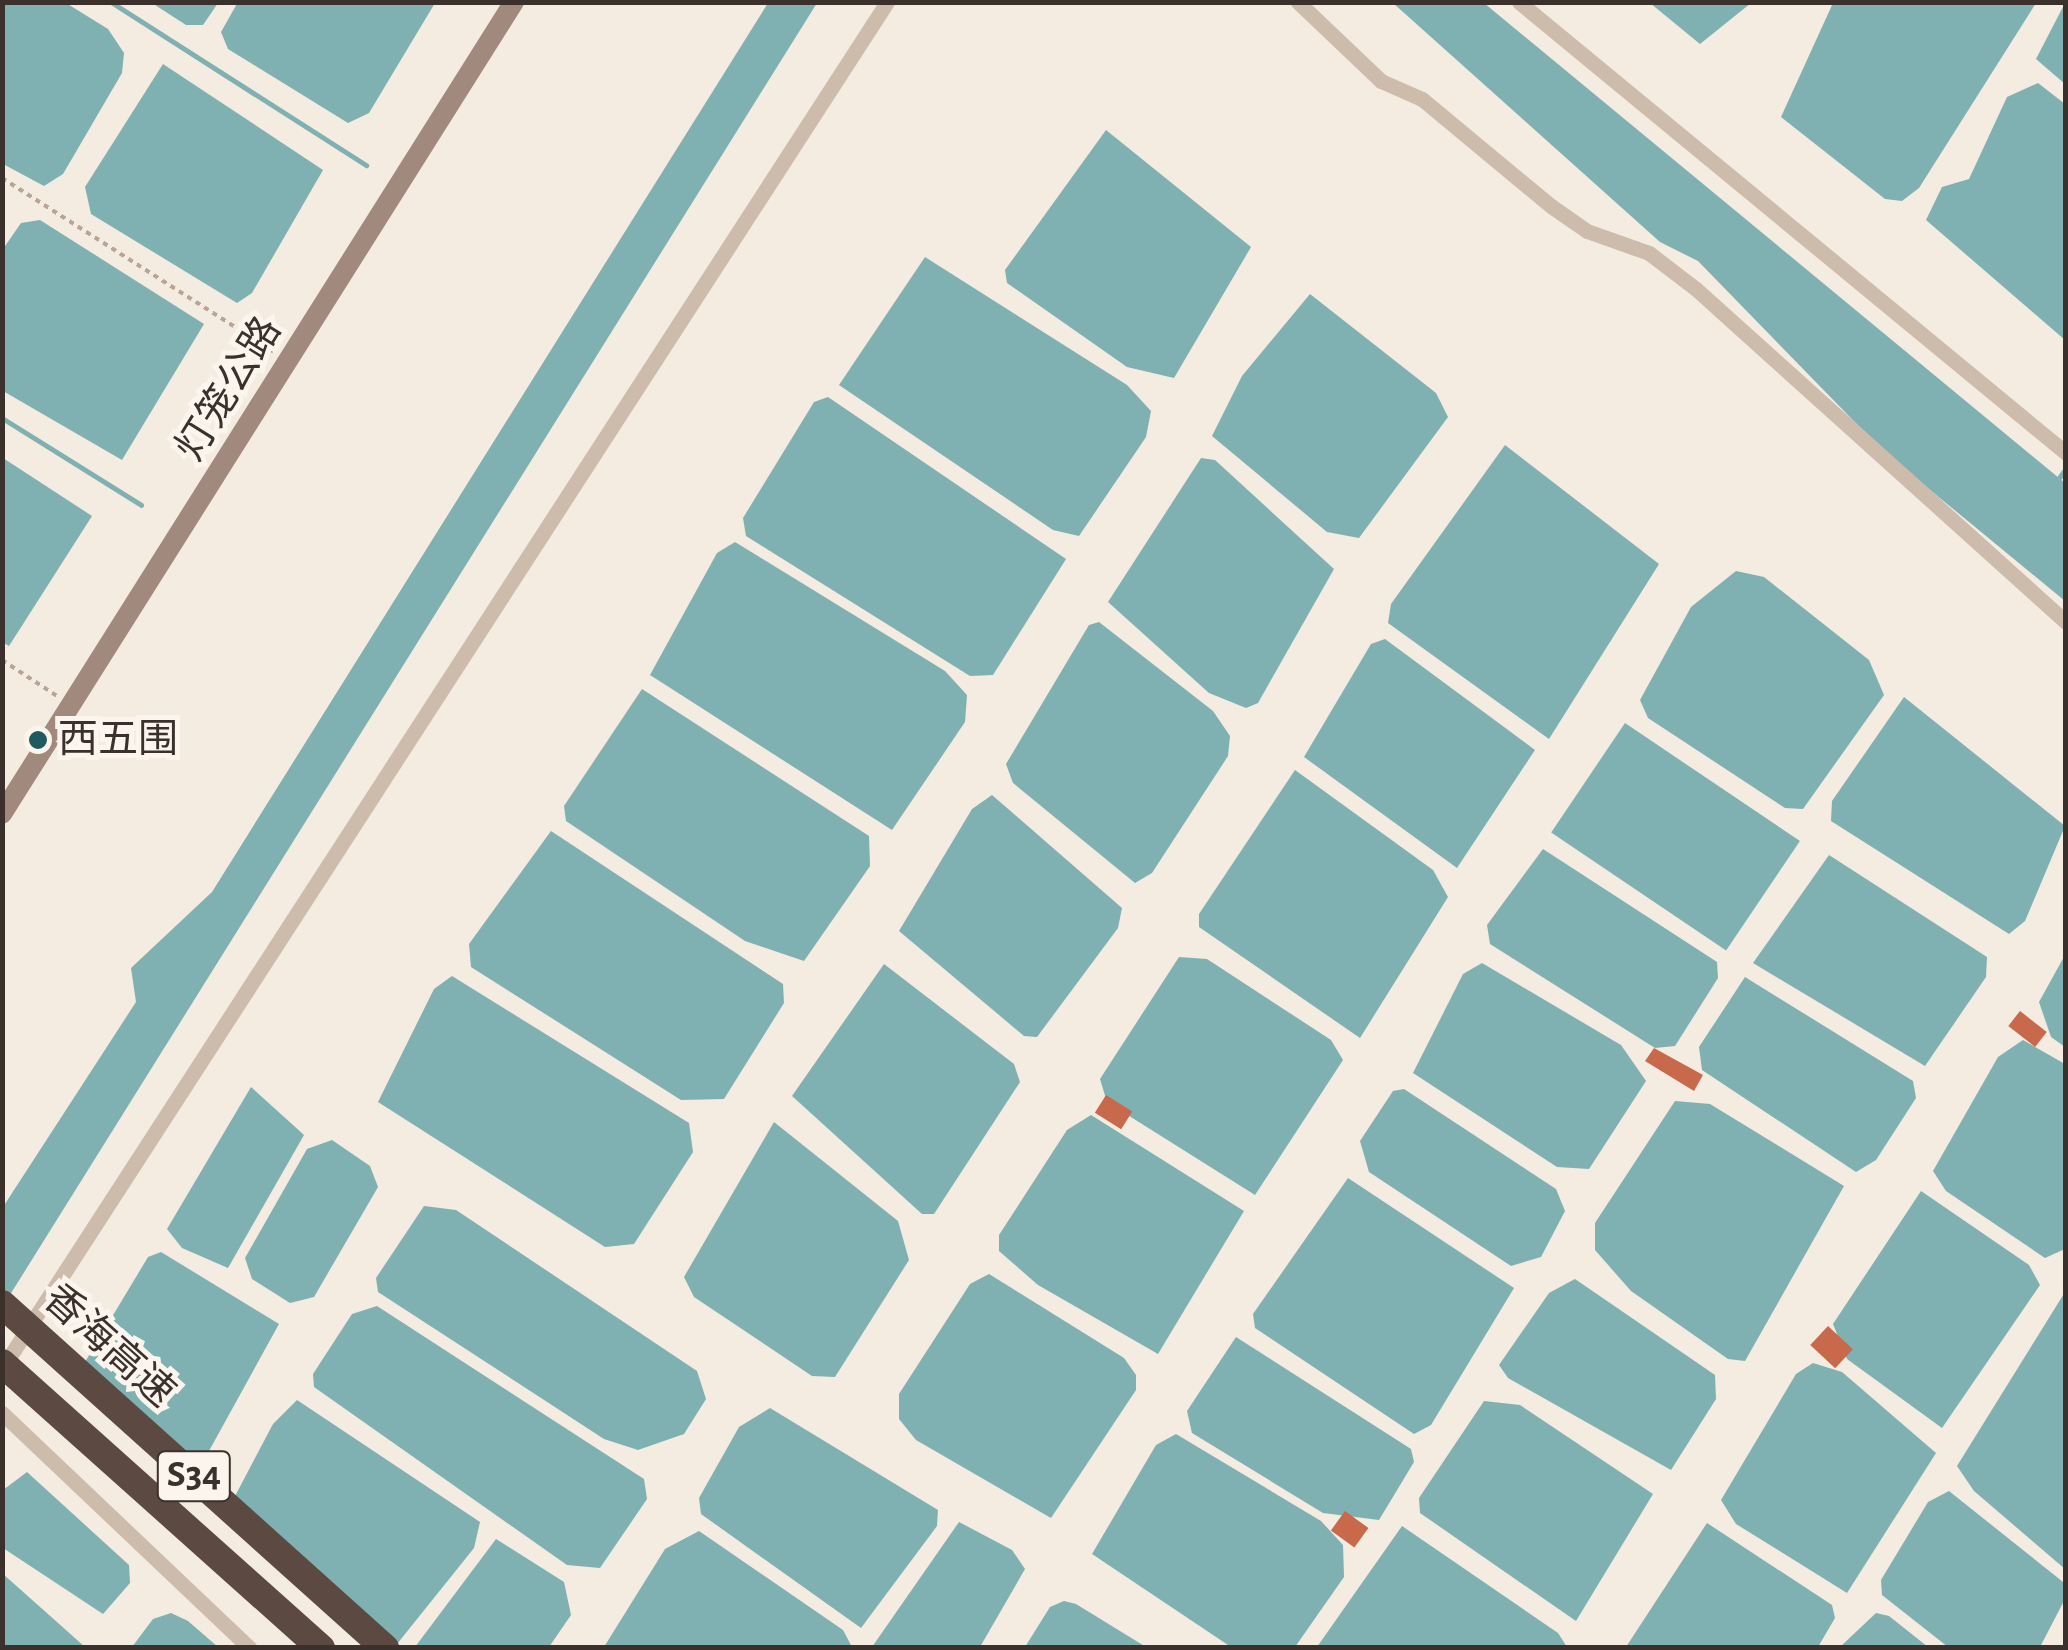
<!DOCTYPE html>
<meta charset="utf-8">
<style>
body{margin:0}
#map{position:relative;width:2068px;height:1650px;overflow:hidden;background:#f4ebe1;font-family:"Alegreya Sans","Noto Sans SC",sans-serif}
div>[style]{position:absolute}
.water>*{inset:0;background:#7fb0b2;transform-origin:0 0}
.stream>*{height:5px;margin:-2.5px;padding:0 2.5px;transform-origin:2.5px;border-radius:2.5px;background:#7fb0b2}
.building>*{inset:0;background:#c8694b;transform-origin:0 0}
.path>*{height:4px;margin-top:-2px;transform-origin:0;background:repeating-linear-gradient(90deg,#b9a596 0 5px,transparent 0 10px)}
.street>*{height:15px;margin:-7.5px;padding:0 7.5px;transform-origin:7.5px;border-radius:7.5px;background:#cdbbac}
.secondary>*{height:20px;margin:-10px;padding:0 10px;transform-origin:10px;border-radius:10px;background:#a18a7d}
.highway-bridge>*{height:28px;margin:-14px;padding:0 14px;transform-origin:14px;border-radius:14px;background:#5c4a42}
.dots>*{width:28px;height:28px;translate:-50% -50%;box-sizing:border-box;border:5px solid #fbf5ee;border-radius:50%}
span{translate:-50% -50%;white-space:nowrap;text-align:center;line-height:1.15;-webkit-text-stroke:10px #fbf5ee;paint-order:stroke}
.shield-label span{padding:2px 8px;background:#fbf5ee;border:2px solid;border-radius:8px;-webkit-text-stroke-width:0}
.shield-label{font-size:38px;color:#3b302b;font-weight:700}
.street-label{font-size:40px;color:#3b302b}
.poi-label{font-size:40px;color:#3b302b}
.left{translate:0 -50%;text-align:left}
.frame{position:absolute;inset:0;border:5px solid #3b302b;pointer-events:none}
</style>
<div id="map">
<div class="water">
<div style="clip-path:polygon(238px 2px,435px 2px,435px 3px,369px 113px,348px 123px,228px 49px,221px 32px)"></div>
<div style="clip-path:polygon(2px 3px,66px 3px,108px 29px,124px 53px,122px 73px,63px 174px,44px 186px,3px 164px)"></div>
<div style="clip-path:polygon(152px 3px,218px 3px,203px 25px,186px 25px)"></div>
<div style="clip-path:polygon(768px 3px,817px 3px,3px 1306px,3px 1207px,136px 1002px,131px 968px,212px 892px)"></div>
<div style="clip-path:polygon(1393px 3px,1484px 3px,2065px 483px,2065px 601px,1884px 452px,1698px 261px,1660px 242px)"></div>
<div style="clip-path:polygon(1650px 3px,1751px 3px,1700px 44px)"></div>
<div style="clip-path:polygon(1833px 3px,2036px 3px,1919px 188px,1902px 201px,1885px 199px,1781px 117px)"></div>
<div style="clip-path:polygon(2065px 3px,2065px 84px,2036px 59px)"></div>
<div style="clip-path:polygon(163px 64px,323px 170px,252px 293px,237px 303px,91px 214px,85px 187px)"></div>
<div style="clip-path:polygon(2038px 83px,2065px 104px,2065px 340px,1926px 220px,1942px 187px,1969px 179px,2007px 97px)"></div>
<div style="clip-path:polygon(1106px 130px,1251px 247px,1174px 378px,1127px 367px,1007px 283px,1005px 270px)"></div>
<div style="clip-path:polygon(40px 220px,204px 324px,122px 460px,3px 391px,3px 249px,21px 223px)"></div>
<div style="clip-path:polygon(925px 257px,1127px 385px,1151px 411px,1146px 437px,1079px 536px,1053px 530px,839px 385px)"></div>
<div style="clip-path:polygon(1310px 294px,1436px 393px,1448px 417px,1359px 538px,1327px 532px,1212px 436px,1242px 376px)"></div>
<div style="clip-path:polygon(828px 397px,1066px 559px,993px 675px,970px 676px,746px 536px,743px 518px,814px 402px)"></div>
<div style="clip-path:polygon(1505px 445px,1659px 564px,1549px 739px,1388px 623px,1391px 604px)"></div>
<div style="clip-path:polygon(3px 458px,92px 516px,9px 646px,2px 642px)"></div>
<div style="clip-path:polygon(1201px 458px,1215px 460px,1334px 569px,1258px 703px,1246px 708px,1209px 693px,1108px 602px)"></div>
<div style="clip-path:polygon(735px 542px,945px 671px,967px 695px,965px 722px,892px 830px,650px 675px,717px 553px)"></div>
<div style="clip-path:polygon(1736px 571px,1764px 577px,1869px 660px,1884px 695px,1803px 809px,1785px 808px,1648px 718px,1640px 700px,1691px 607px)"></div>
<div style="clip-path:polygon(1099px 622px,1213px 711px,1230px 736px,1228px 756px,1152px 873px,1135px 883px,1013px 783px,1006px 764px,1089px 625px)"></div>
<div style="clip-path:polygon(1385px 639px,1535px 750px,1457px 868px,1304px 757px,1371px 644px)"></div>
<div style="clip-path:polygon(642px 689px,869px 836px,870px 866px,804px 961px,745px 941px,566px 821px,564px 806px)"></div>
<div style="clip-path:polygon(1904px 697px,2065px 826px,2025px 921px,2009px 934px,1831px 821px,1832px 801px)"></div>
<div style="left:1625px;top:723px;width:211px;height:132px;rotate:34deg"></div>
<div style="clip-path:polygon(1295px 770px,1433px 870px,1448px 897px,1360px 1038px,1199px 927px,1199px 914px)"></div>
<div style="clip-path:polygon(992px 795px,1122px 908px,1118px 928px,1037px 1037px,1024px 1036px,899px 931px,972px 809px)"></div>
<div style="clip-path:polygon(551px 831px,783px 984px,784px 1003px,724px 1099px,681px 1100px,471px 967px,469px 944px)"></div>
<div style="clip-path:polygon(1543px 849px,1717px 962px,1718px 978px,1675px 1046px,1655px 1048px,1490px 944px,1487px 925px)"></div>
<div style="clip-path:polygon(1829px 855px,1987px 957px,1986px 977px,1925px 1066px,1753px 963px)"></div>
<div style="clip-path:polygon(2065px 955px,2065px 1047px,2051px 1037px,2039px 1002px)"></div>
<div style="clip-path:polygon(1179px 957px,1207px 959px,1331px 1040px,1343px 1060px,1255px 1195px,1107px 1102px,1100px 1079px)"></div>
<div style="clip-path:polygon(1482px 963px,1621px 1045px,1646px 1081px,1589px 1169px,1557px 1167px,1413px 1073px,1463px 974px)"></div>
<div style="clip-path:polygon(884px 964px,1014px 1064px,1020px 1082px,934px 1214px,922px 1214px,792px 1096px)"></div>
<div style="clip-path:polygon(452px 976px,689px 1123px,693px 1152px,634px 1244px,605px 1247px,378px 1102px,434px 989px)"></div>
<div style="clip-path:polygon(1745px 977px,1913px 1081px,1916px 1098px,1876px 1160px,1856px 1172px,1702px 1070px,1699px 1047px)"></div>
<div style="clip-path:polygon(2023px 1040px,2065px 1064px,2065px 1249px,2045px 1258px,1946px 1191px,1933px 1171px,1998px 1057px)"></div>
<div style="clip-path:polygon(251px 1087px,304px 1135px,228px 1268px,182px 1248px,167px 1229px)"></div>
<div style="clip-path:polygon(1404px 1089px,1556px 1189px,1565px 1211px,1541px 1257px,1511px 1266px,1369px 1172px,1360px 1141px,1393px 1091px)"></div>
<div style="clip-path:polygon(1675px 1101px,1710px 1104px,1844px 1186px,1745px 1361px,1728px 1359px,1631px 1291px,1595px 1250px,1595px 1223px)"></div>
<div style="clip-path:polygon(1091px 1115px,1244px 1211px,1158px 1354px,1038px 1285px,999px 1251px,999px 1235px,1067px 1130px)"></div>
<div style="clip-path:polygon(774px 1122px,898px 1221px,909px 1260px,835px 1377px,812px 1376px,694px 1297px,684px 1277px)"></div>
<div style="clip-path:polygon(332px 1140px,370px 1166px,378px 1187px,314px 1297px,290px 1303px,252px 1279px,245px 1258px,307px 1149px)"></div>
<div style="clip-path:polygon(1348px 1178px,1514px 1288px,1431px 1425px,1414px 1434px,1255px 1328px,1253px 1314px)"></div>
<div style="clip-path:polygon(1921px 1191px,2029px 1265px,2040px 1285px,1942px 1428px,1847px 1359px,1833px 1324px)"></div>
<div style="clip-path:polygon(424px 1206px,456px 1210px,697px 1371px,706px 1399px,684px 1434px,638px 1450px,604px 1439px,378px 1292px,376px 1278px)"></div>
<div style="clip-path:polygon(161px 1252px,279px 1324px,199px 1469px,82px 1367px,148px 1257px)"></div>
<div style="clip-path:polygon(989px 1274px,1124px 1358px,1136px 1375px,1136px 1390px,1051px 1518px,916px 1440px,899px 1419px,899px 1394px,970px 1284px)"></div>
<div style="clip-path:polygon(1575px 1279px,1715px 1375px,1716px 1399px,1671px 1470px,1508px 1378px,1499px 1365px,1549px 1293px)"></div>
<div style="clip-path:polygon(2065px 1292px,2065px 1569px,1974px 1491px,1957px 1466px)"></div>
<div style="clip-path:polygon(377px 1306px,644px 1479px,647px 1499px,600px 1568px,567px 1565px,314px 1387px,313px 1374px,352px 1314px)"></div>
<div style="clip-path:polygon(1236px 1337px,1411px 1449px,1414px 1462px,1379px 1520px,1323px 1513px,1192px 1433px,1187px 1411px)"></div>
<div style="clip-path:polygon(1813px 1363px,1842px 1372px,1936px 1453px,1847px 1593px,1736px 1524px,1721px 1500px,1796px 1374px)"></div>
<div style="clip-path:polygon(297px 1400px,480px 1522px,474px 1548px,397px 1644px,234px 1498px,273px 1424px)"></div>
<div style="clip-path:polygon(1484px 1401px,1520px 1405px,1653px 1494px,1576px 1621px,1420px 1513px,1419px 1498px)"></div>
<div style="clip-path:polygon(770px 1408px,938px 1510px,937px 1526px,861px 1628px,701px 1514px,699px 1498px,739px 1427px)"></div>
<div style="clip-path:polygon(1176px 1434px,1321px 1521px,1343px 1545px,1344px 1577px,1295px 1647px,1231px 1647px,1092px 1554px,1156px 1445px)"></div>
<div style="clip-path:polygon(27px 1472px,129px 1565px,130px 1583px,103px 1614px,3px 1548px,3px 1490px)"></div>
<div style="clip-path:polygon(1949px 1491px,2063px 1582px,2065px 1599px,2040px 1647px,1948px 1647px,1882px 1595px,1881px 1580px,1928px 1502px)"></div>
<div style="clip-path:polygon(959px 1522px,1012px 1550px,1025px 1569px,980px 1647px,872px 1647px)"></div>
<div style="clip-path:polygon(1707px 1523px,1832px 1605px,1835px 1618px,1818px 1647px,1626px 1647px)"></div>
<div style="clip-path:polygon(1402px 1526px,1558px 1633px,1567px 1647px,1317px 1647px)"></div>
<div style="clip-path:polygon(699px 1531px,843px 1630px,852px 1647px,604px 1647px,665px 1549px)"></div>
<div style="clip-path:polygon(496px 1539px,564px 1582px,571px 1615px,549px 1647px,415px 1647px)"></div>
<div style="clip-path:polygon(3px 1574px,85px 1647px,3px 1647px)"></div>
<div style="clip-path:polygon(1064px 1601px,1076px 1604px,1146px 1647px,1025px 1647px,1050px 1607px)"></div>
<div style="clip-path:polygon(171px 1613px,188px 1621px,218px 1647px,132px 1647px,153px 1619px)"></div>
<div style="clip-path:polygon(1876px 1613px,1889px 1616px,1928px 1647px,1840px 1647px)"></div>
</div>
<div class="stream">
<div style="left:111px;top:2px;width:303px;rotate:32.6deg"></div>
<div style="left:2px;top:418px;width:164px;rotate:32deg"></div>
<div style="left:2056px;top:482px;width:17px;rotate:-54deg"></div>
</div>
<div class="building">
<div style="left:2020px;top:1011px;width:34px;height:19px;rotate:38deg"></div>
<div style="clip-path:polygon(1654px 1048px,1703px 1075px,1694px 1091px,1645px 1061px)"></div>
<div style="left:1106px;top:1095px;width:31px;height:21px;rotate:32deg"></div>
<div style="left:1828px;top:1326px;width:34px;height:26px;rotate:43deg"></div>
<div style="left:1345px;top:1511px;width:29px;height:24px;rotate:36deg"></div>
</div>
<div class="path">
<div style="left:2px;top:178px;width:322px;rotate:32.6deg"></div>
<div style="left:2px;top:660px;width:66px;rotate:33.2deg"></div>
</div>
<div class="street">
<div style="left:1298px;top:2px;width:115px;rotate:43.6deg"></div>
<div style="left:1381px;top:81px;width:45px;rotate:23.7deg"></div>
<div style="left:1422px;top:99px;width:168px;rotate:39.7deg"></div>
<div style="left:1551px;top:206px;width:44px;rotate:34.8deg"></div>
<div style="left:1587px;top:231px;width:66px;rotate:19.5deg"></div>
<div style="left:1649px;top:253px;width:59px;rotate:37.5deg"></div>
<div style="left:1696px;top:289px;width:498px;rotate:42deg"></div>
<div style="left:1519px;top:2px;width:709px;rotate:39.51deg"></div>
<div style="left:3px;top:1367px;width:1626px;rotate:-57.07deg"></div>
<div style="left:2px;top:1413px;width:342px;rotate:43.5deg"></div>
</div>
<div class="secondary">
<div style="left:2px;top:814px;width:960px;rotate:-57.77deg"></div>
</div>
<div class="highway-bridge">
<div style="left:2px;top:1304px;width:515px;rotate:41.93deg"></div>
<div style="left:2px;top:1363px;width:428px;rotate:41.8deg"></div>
</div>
<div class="dots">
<div style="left:38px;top:740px;background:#1f5a5e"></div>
</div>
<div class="shield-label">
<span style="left:194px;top:1476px">S34</span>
</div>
<div class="street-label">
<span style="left:229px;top:389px;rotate:-58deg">灯笼公路</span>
<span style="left:109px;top:1346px;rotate:42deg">香海高速</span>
</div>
<div class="poi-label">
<span class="left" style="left:58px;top:740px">西五围</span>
</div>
<div class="frame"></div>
</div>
